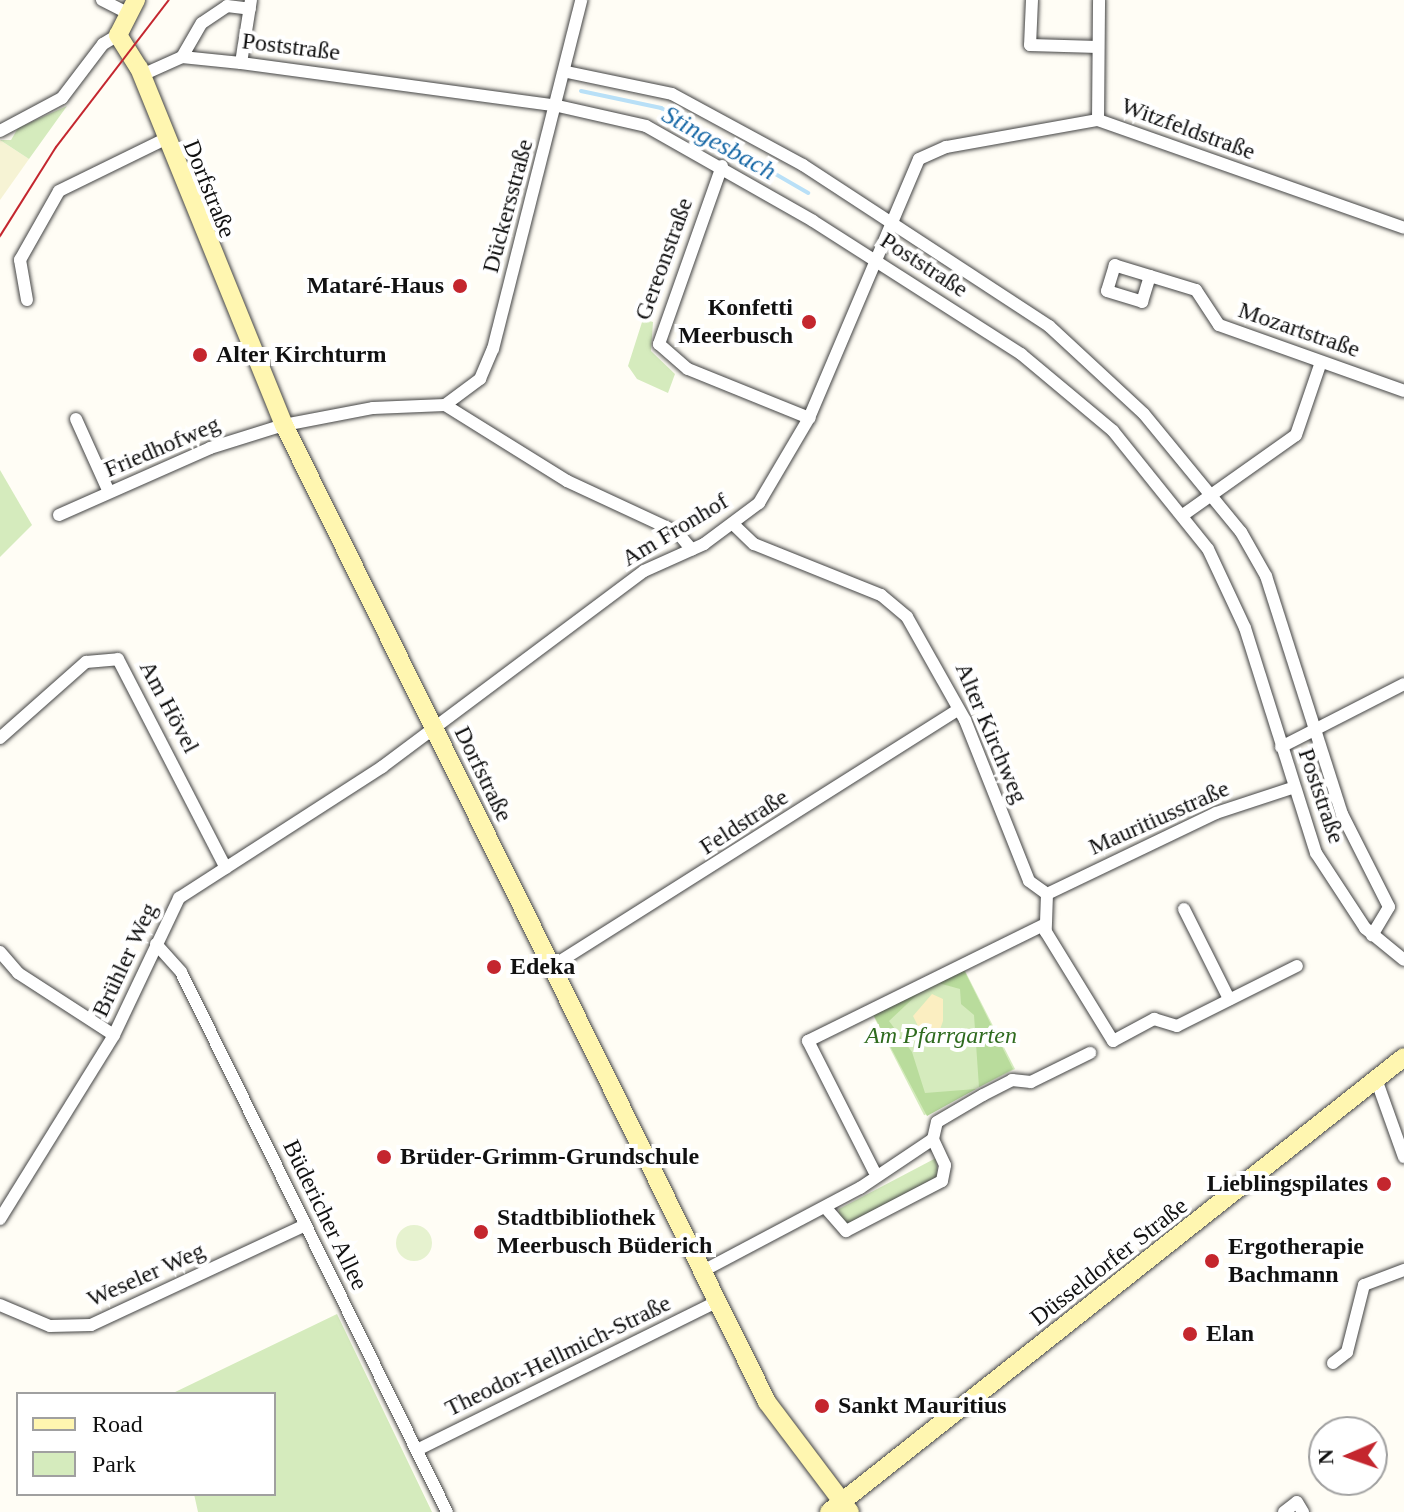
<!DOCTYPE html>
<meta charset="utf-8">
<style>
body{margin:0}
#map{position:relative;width:1404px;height:1512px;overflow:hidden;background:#fffdf5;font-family:"Times New Roman",serif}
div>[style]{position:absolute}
.farmland>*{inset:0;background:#f6f3d4}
.green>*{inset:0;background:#d5ebbd;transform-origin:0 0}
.forest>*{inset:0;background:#b9dc9c}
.sand>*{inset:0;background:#fbeec1}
.pitch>*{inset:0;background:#e6f2cf}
.round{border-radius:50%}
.stream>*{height:4px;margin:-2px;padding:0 2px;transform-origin:2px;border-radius:2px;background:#b9e0f7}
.roads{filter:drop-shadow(0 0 2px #444) drop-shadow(0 0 2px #444)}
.street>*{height:12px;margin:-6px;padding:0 6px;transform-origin:6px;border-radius:6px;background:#fff}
.secondary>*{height:18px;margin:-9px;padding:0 9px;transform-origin:9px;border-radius:9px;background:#fff6b0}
.tram>*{height:2px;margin:-1px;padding:0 1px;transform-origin:1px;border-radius:1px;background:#c4262e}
.dots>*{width:22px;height:22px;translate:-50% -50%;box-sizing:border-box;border:4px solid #fff;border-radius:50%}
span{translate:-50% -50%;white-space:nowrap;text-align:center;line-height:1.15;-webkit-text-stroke:8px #fff;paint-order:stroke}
.street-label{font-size:24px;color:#111}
.poi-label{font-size:24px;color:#111;font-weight:700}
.right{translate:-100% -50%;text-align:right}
.left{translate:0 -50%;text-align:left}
.park-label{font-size:24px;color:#2f6b1f;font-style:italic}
.water-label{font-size:26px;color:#1768a6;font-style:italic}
.legend{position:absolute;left:16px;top:1392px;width:260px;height:104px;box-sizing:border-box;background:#fff;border:2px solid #a0a0a0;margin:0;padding:10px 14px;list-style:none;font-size:24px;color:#111}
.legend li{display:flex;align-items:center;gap:16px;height:40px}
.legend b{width:40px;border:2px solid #a0a0a0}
.north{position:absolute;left:1308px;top:1416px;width:80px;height:80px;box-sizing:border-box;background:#fff;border:2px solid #a0a0a0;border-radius:50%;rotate:268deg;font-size:22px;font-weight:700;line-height:32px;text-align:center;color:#111}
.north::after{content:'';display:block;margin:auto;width:28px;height:36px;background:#c4262e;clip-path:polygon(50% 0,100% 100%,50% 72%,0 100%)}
</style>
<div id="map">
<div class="farmland">
<div style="clip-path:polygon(0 140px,29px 159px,0 200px)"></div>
</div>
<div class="green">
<div style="clip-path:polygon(67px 106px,29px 159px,0 140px,11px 140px,18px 128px)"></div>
<div style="clip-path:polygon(643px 319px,653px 322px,651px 351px,675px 374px,668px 393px,637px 379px,628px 366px)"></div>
<div style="clip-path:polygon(0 470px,32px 525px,0 557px)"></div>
<div style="left:961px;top:963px;width:119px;height:102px;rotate:63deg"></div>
<div style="clip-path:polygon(936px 1158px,938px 1176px,848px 1225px,838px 1217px,839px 1209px)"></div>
<div style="clip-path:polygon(337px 1314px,432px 1512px,198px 1512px,194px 1494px,274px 1494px,274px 1394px,171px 1394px)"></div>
</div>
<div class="forest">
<div style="clip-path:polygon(961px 964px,1013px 1069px,979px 1087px,974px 1015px,961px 1004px,960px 989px,931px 981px)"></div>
<div style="clip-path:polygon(923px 989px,889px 1021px,912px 1052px,925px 1093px,976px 1089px,927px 1116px,872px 1012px)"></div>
</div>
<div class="sand">
<div style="clip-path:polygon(932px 994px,943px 999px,943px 1021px,938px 1035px,925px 1040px,913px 1016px)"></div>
</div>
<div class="pitch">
<div class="round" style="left:396px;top:1225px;width:36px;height:36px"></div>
</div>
<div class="stream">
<div style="left:581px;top:91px;width:82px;rotate:12deg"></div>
<div style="left:661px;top:108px;width:170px;rotate:30deg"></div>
</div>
<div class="roads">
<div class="street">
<div style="left:102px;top:0;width:27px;rotate:27deg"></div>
<div style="left:1032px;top:0;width:45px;rotate:92.5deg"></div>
<div style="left:1030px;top:45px;width:68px;rotate:1.7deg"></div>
<div style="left:182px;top:57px;width:39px;rotate:-60deg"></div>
<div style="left:202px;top:23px;width:30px;rotate:-34deg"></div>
<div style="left:227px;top:6px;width:23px;rotate:7deg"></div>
<div style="left:241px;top:63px;width:64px;rotate:-81deg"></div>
<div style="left:567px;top:72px;width:107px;rotate:11.8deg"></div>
<div style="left:672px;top:94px;width:149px;rotate:28.5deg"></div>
<div style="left:803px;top:165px;width:294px;rotate:33.2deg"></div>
<div style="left:1049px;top:326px;width:129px;rotate:42.8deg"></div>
<div style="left:1144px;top:414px;width:153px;rotate:50.6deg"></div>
<div style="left:1241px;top:532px;width:51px;rotate:60.4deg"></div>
<div style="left:1266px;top:576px;width:250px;rotate:72.3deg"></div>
<div style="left:1342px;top:814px;width:104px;rotate:63.2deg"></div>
<div style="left:1389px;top:907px;width:33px;rotate:121deg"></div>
<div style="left:142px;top:75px;width:44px;rotate:-24.2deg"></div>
<div style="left:182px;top:57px;width:59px;rotate:5.8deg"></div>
<div style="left:241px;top:63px;width:320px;rotate:7.7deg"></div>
<div style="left:558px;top:106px;width:90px;rotate:12.8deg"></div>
<div style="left:646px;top:126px;width:192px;rotate:29.6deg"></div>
<div style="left:813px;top:221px;width:247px;rotate:32.6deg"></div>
<div style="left:1021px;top:354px;width:120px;rotate:39.9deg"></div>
<div style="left:1113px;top:431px;width:151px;rotate:51.2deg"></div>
<div style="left:1208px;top:549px;width:87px;rotate:64.9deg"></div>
<div style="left:1245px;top:628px;width:236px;rotate:72.5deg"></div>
<div style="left:1316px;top:853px;width:90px;rotate:56.8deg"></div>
<div style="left:1365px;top:928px;width:50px;rotate:39.4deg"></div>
<div style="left:1098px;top:120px;width:120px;rotate:-89.5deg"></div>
<div style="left:0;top:131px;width:70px;rotate:-28deg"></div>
<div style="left:62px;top:98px;width:68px;rotate:-52.8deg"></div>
<div style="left:103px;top:44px;width:17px;rotate:-31deg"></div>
<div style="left:722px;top:166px;width:189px;rotate:109.5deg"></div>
<div style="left:659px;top:344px;width:38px;rotate:41deg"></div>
<div style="left:688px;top:369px;width:131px;rotate:22deg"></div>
<div style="left:1150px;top:276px;width:37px;rotate:-163deg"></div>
<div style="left:1115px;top:265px;width:27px;rotate:107deg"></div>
<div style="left:1107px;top:291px;width:37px;rotate:17deg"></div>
<div style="left:1142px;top:302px;width:27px;rotate:-73deg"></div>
<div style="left:1150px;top:276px;width:48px;rotate:16.9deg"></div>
<div style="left:1196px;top:290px;width:42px;rotate:56.7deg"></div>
<div style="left:1219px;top:325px;width:196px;rotate:19.6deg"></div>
<div style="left:27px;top:300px;width:41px;rotate:-99.9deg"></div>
<div style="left:20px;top:260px;width:79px;rotate:-60.5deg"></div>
<div style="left:59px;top:191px;width:116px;rotate:-26.1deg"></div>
<div style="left:445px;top:405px;width:44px;rotate:-36.6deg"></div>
<div style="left:480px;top:379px;width:33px;rotate:-67deg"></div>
<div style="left:493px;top:349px;width:360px;rotate:-75.8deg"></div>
<div style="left:76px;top:419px;width:80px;rotate:65.7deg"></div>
<div style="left:59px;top:515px;width:165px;rotate:-23.9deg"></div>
<div style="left:210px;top:448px;width:77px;rotate:-17.3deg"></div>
<div style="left:284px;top:425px;width:91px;rotate:-10.8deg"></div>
<div style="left:373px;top:408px;width:72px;rotate:-2.4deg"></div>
<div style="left:445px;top:405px;width:144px;rotate:31.9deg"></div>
<div style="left:567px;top:481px;width:121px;rotate:24.9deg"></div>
<div style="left:677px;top:532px;width:23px;rotate:50deg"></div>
<div style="left:1183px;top:515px;width:138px;rotate:-35.3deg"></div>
<div style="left:1296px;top:435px;width:77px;rotate:-71.1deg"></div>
<div style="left:733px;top:524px;width:29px;rotate:44deg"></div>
<div style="left:754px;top:544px;width:137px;rotate:21.9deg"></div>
<div style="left:881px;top:595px;width:34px;rotate:40deg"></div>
<div style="left:907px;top:617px;width:118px;rotate:60.6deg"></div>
<div style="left:965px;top:720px;width:173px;rotate:68.3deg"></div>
<div style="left:1029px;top:881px;width:22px;rotate:36deg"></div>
<div style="left:0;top:738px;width:115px;rotate:-41.5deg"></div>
<div style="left:86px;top:662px;width:32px;rotate:-5deg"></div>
<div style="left:118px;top:659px;width:235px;rotate:62.7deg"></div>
<div style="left:1281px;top:747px;width:138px;rotate:-27.1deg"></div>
<div style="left:1047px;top:894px;width:38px;rotate:92deg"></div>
<div style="left:1046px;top:932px;width:128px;rotate:58.4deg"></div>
<div style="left:1113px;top:1041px;width:47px;rotate:-28.2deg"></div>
<div style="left:1154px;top:1019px;width:24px;rotate:17deg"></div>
<div style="left:1177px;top:1026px;width:134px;rotate:-26.6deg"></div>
<div style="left:1047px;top:894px;width:187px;rotate:-25.6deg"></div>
<div style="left:1216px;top:813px;width:80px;rotate:-18.2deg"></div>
<div style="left:1184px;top:909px;width:101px;rotate:63.4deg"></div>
<div style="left:156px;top:944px;width:38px;rotate:48deg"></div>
<div style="left:181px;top:972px;width:602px;rotate:63.78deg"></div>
<div style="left:0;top:952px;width:28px;rotate:49deg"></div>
<div style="left:18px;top:973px;width:114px;rotate:32.9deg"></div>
<div style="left:551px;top:967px;width:481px;rotate:-32.3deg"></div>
<div style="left:1376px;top:1079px;width:83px;rotate:70.3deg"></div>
<div style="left:874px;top:1171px;width:146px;rotate:-116.9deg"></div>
<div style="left:808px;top:1041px;width:263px;rotate:-26.2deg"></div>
<div style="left:825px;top:1207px;width:32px;rotate:49deg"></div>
<div style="left:846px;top:1231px;width:108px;rotate:-27.5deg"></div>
<div style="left:942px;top:1181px;width:16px;rotate:-79deg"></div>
<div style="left:945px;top:1165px;width:29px;rotate:-115deg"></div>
<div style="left:0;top:1219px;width:216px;rotate:-58.2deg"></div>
<div style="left:114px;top:1035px;width:152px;rotate:-64.6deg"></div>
<div style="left:179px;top:898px;width:242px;rotate:-32.8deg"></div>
<div style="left:382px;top:767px;width:327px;rotate:-36.8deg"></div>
<div style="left:644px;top:571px;width:66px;rotate:-24.2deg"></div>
<div style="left:704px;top:544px;width:69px;rotate:-36.7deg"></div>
<div style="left:759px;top:503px;width:99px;rotate:-59.5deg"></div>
<div style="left:809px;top:418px;width:281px;rotate:-67deg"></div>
<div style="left:919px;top:159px;width:30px;rotate:-24deg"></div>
<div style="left:946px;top:147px;width:154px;rotate:-10.1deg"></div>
<div style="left:1098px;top:120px;width:324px;rotate:19.4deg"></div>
<div style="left:703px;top:1271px;width:178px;rotate:-27.9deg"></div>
<div style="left:860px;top:1188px;width:88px;rotate:-33.9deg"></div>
<div style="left:933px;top:1139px;width:17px;rotate:-77deg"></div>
<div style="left:937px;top:1122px;width:53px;rotate:-30.4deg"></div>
<div style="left:983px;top:1095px;width:33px;rotate:-27deg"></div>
<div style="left:1012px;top:1080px;width:19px;rotate:6deg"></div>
<div style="left:1031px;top:1082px;width:66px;rotate:-26.2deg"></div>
<div style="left:0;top:1305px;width:54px;rotate:22.8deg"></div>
<div style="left:50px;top:1326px;width:41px;rotate:-1.4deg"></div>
<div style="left:91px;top:1325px;width:236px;rotate:-25deg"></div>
<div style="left:1333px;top:1363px;width:18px;rotate:-38deg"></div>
<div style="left:1347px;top:1352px;width:69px;rotate:-75.8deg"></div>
<div style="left:1364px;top:1285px;width:43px;rotate:-20.6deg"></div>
<div style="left:417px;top:1450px;width:336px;rotate:-26.3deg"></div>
<div style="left:1284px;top:1512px;width:16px;rotate:-38deg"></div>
<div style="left:1297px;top:1502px;width:12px;rotate:59deg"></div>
</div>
<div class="secondary">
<div style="left:136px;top:0;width:39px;rotate:117deg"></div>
<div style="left:118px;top:35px;width:39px;rotate:58deg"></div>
<div style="left:139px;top:68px;width:385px;rotate:67.9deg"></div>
<div style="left:284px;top:425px;width:1090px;rotate:63.69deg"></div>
<div style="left:767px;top:1402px;width:138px;rotate:53deg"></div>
<div style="left:829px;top:1512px;width:733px;rotate:-38.35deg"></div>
</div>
</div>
<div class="tram">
<div style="left:0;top:236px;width:105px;rotate:-57.8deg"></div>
<div style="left:56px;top:147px;width:185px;rotate:-52.5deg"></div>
</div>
<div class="dots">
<div style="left:460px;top:286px;background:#c4262e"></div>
<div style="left:809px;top:322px;background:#c4262e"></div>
<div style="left:200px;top:355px;background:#c4262e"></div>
<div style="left:494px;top:967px;background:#c4262e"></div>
<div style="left:384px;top:1157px;background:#c4262e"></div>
<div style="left:1384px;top:1184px;background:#c4262e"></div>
<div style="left:481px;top:1232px;background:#c4262e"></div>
<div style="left:1212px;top:1261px;background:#c4262e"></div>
<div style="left:1190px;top:1334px;background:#c4262e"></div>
<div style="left:822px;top:1406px;background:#c4262e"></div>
</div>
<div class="street-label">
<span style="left:291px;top:47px;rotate:7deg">Poststraße</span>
<span style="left:1188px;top:129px;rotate:20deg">Witzfeldstraße</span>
<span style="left:209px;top:189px;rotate:68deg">Dorfstraße</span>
<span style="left:508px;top:206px;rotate:-75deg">Dückersstraße</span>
<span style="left:664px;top:259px;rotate:-70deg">Gereonstraße</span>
<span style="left:924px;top:265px;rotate:33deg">Poststraße</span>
<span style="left:1299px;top:330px;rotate:19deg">Mozartstraße</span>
<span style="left:162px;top:447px;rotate:-23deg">Friedhofweg</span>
<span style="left:675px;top:530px;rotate:-31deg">Am Fronhof</span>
<span style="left:169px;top:707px;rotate:62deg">Am Hövel</span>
<span style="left:991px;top:733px;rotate:67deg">Alter Kirchweg</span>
<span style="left:483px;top:774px;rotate:64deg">Dorfstraße</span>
<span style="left:1321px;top:796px;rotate:71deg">Poststraße</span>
<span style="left:1159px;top:818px;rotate:-24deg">Mauritiusstraße</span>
<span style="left:744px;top:822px;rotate:-33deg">Feldstraße</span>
<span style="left:125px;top:960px;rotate:-65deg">Brühler Weg</span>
<span style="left:325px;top:1215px;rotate:64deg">Büdericher Allee</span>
<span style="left:1109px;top:1262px;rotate:-38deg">Düsseldorfer Straße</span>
<span style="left:146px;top:1275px;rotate:-24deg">Weseler Weg</span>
<span style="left:558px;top:1356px;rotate:-26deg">Theodor-Hellmich-Straße</span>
</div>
<div class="poi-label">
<span class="right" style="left:444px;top:286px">Mataré-Haus</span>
<span class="right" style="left:793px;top:322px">Konfetti<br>Meerbusch</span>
<span class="left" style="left:216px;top:355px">Alter Kirchturm</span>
<span class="left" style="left:510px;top:967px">Edeka</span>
<span class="left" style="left:400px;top:1157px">Brüder-Grimm-Grundschule</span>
<span class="right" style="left:1368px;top:1184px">Lieblingspilates</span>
<span class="left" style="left:497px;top:1232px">Stadtbibliothek<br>Meerbusch Büderich</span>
<span class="left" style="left:1228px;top:1261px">Ergotherapie<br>Bachmann</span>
<span class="left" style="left:1206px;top:1334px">Elan</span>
<span class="left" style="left:838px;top:1406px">Sankt Mauritius</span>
</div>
<div class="park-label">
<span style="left:941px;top:1036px">Am Pfarrgarten</span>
</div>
<div class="water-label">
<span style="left:719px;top:143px;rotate:29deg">Stingesbach</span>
</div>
<ul class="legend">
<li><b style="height:10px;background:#fff6b0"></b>Road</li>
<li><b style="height:22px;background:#d5ebbd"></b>Park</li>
</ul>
<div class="north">N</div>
</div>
